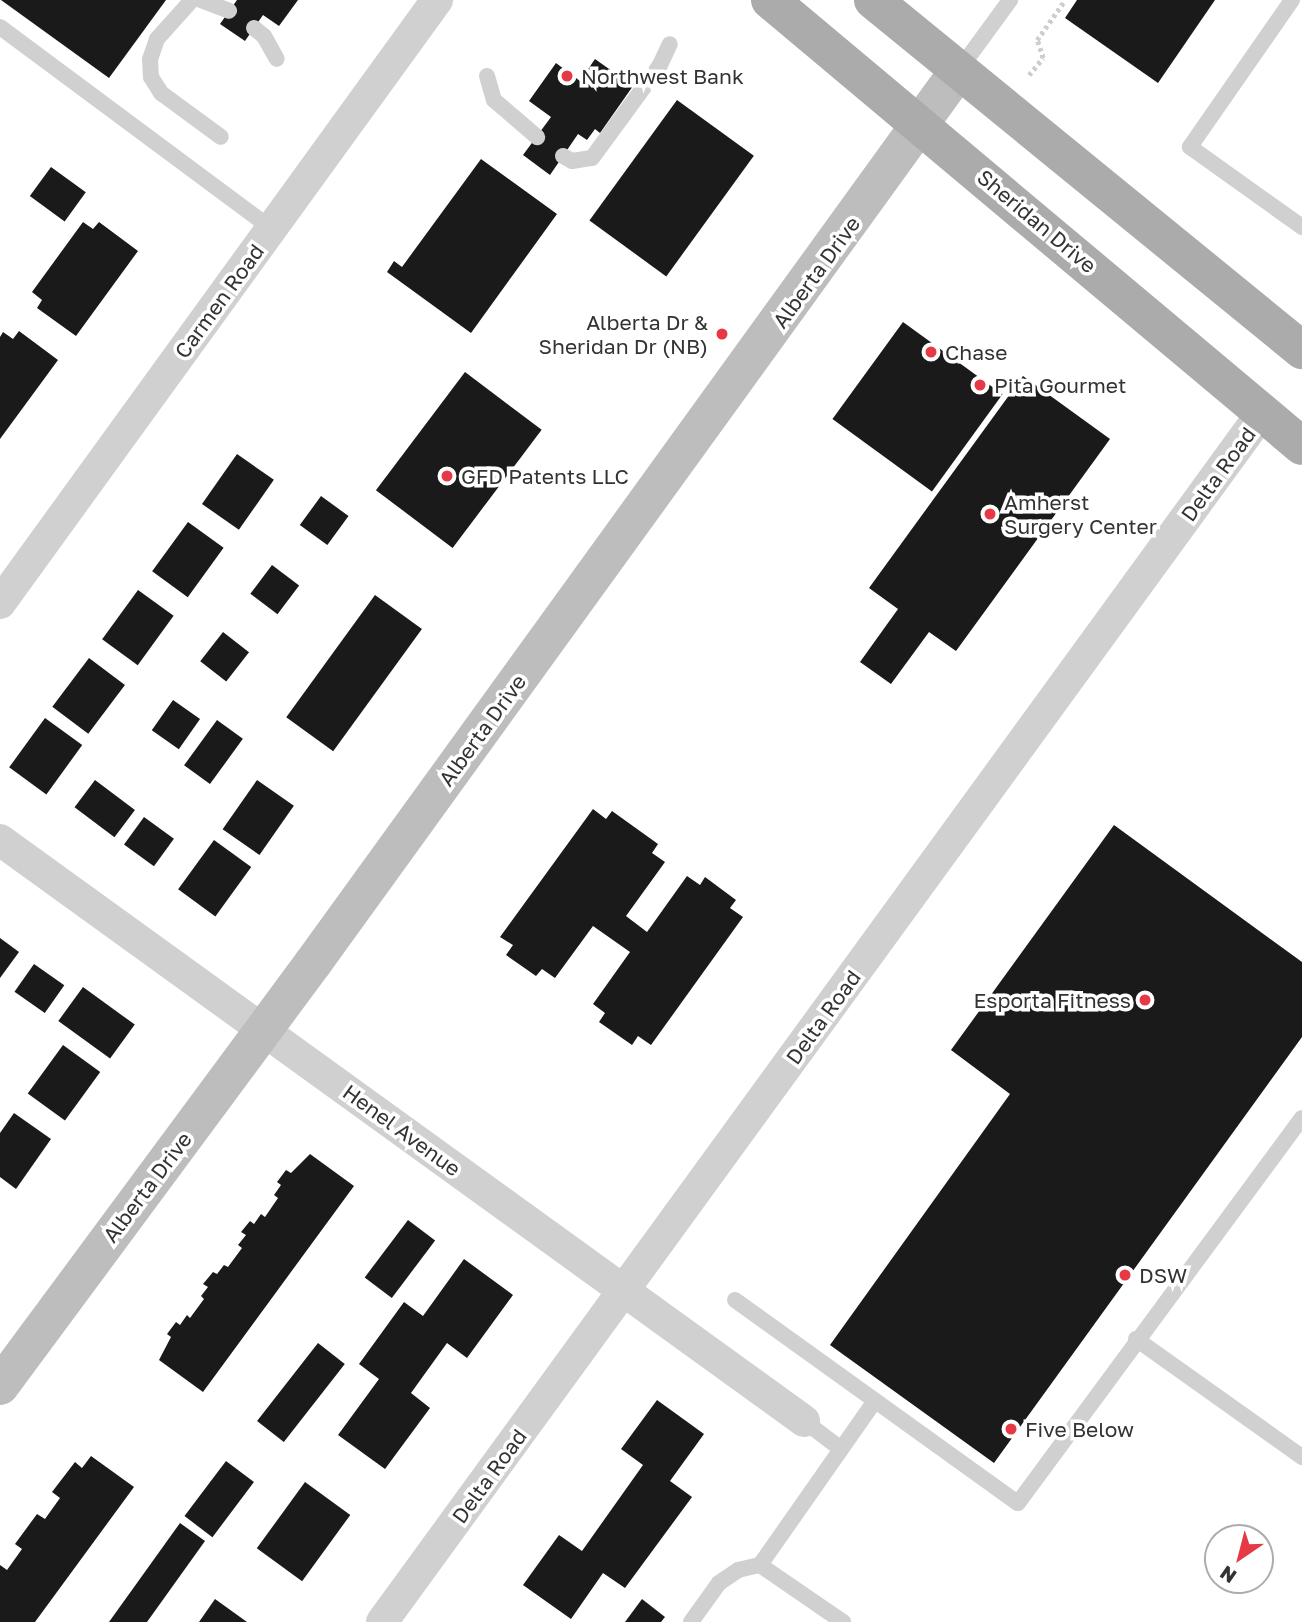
<!DOCTYPE html>
<style>
body{margin:0}
#map{position:relative;width:1302px;height:1622px;overflow:hidden;background:#fff;font-family:"Golos Text",sans-serif}
div>[style]{position:absolute}
.building>*{inset:0;background:#1a1a1a;transform-origin:0 0}
.path>*{height:4.5px;margin-top:-2.25px;transform-origin:0;background:repeating-linear-gradient(90deg,#cdcdcd 0 3.5px,transparent 0 7px)}
.lane>*{height:16px;margin:-8px;padding:0 8px;transform-origin:8px;border-radius:8px;background:#d0d0d0}
.street>*{height:32px;margin:-16px;padding:0 16px;transform-origin:16px;border-radius:16px;background:#d0d0d0}
.secondary>*{height:38px;margin:-19px;padding:0 19px;transform-origin:19px;border-radius:19px;background:#bdbdbd}
.primary>*{height:38px;margin:-19px;padding:0 19px;transform-origin:19px;border-radius:19px;background:#ababab}
.dots>*{width:19px;height:19px;translate:-50% -50%;box-sizing:border-box;border:4px solid #fff;border-radius:50%}
span{translate:-50% -50%;white-space:nowrap;text-align:center;line-height:1.15;-webkit-text-stroke:7px #fff;paint-order:stroke}
.poi-label{font-size:21px;color:#333}
.left{translate:0 -50%;text-align:left}
.right{translate:-100% -50%;text-align:right}
.street-label{font-size:21px;color:#333}
.north{position:absolute;left:1204px;top:1524px;width:70px;height:70px;box-sizing:border-box;background:#fff;border:2px solid #adadad;border-radius:50%;rotate:215deg;font-size:19px;font-weight:700;line-height:28px;text-align:center;color:#333}
.north::after{content:'';display:block;margin:auto;width:24px;height:32px;background:#e63946;clip-path:polygon(50% 0,100% 100%,50% 72%,0 100%)}
</style>
<div id="map">
<div class="building">
<div style="clip-path:polygon(1px 0,166px 0,109px 78px)"></div>
<div style="clip-path:polygon(237px 0,298px 0,279px 26px,263px 15px,245px 41px,220px 24px)"></div>
<div style="clip-path:polygon(1077px 0,1215px 0,1158px 83px,1065px 18px)"></div>
<div style="clip-path:polygon(595px 59px,633px 86px,600px 133px,595px 129px,587px 140px,578px 134px,550px 175px,523px 155px,551px 117px,529px 101px,556px 63px,580px 81px)"></div>
<div style="left:677px;top:100px;width:95px;height:149px;rotate:36deg"></div>
<div style="clip-path:polygon(481px 159px,557px 214px,471px 333px,387px 272px,394px 261px,402px 267px)"></div>
<div style="left:51px;top:167px;width:43px;height:36px;rotate:36deg"></div>
<div style="clip-path:polygon(83px 222px,93px 229px,99px 222px,138px 251px,76px 336px,37px 308px,42px 300px,32px 292px)"></div>
<div style="left:903px;top:322px;width:123px;height:120px;rotate:36deg"></div>
<div style="clip-path:polygon(19px 331px,58px 360px,0 439px,0 337px,3px 332px,13px 339px)"></div>
<div style="left:465px;top:372px;width:96px;height:148px;rotate:37deg"></div>
<div style="clip-path:polygon(1023px 376px,1110px 439px,956px 651px,929px 632px,891px 684px,860px 662px,898px 609px,869px 588px)"></div>
<div style="left:237px;top:454px;width:45px;height:61px;rotate:35deg"></div>
<div style="left:321px;top:496px;width:34px;height:36px;rotate:36deg"></div>
<div style="left:188px;top:522px;width:44px;height:61px;rotate:36deg"></div>
<div style="left:272px;top:565px;width:34px;height:36px;rotate:37deg"></div>
<div style="left:138px;top:590px;width:44px;height:61px;rotate:36deg"></div>
<div style="left:375px;top:595px;width:58px;height:151px;rotate:36deg"></div>
<div style="left:223px;top:632px;width:33px;height:37px;rotate:38deg"></div>
<div style="left:89px;top:658px;width:45px;height:61px;rotate:37deg"></div>
<div style="left:173px;top:700px;width:33px;height:37px;rotate:35deg"></div>
<div style="left:45px;top:718px;width:46px;height:61px;rotate:36deg"></div>
<div style="left:217px;top:720px;width:32px;height:56px;rotate:36deg"></div>
<div style="left:95px;top:780px;width:50px;height:34px;rotate:37deg"></div>
<div style="left:257px;top:780px;width:45px;height:60px;rotate:35deg"></div>
<div style="clip-path:polygon(593px 809px,606px 819px,612px 811px,658px 844px,652px 853px,665px 862px,626px 916px,647px 932px,687px 876px,700px 885px,705px 877px,736px 900px,730px 908px,743px 917px,651px 1045px,638px 1036px,632px 1045px,599px 1022px,605px 1013px,593px 1004px,630px 952px,593px 926px,555px 978px,542px 969px,536px 976px,506px 955px,513px 945px,500px 937px)"></div>
<div style="left:144px;top:817px;width:37px;height:34px;rotate:36deg"></div>
<div style="clip-path:polygon(1114px 825px,1302px 962px,1302px 1037px,994px 1463px,830px 1345px,1010px 1094px,951px 1050px)"></div>
<div style="left:214px;top:840px;width:46px;height:61px;rotate:36deg"></div>
<div style="clip-path:polygon(0 938px,19px 952px,0 978px)"></div>
<div style="left:34px;top:964px;width:37px;height:34px;rotate:35deg"></div>
<div style="left:83px;top:987px;width:64px;height:42px;rotate:36deg"></div>
<div style="left:63px;top:1045px;width:46px;height:60px;rotate:36deg"></div>
<div style="clip-path:polygon(14px 1113px,51px 1139px,16px 1189px,0 1177px,0 1133px)"></div>
<div style="clip-path:polygon(310px 1154px,354px 1186px,203px 1392px,159px 1360px,171px 1337px,167px 1334px,176px 1322px,180px 1325px,187px 1315px,190px 1318px,204px 1299px,201px 1296px,208px 1287px,203px 1284px,213px 1272px,217px 1274px,224px 1265px,228px 1267px,242px 1248px,238px 1245px,246px 1235px,241px 1232px,250px 1221px,254px 1224px,261px 1214px,265px 1217px,278px 1198px,274px 1195px,281px 1185px,277px 1182px,286px 1170px,291px 1173px)"></div>
<div style="left:408px;top:1220px;width:34px;height:72px;rotate:37deg"></div>
<div style="clip-path:polygon(464px 1259px,513px 1295px,467px 1358px,447px 1343px,411px 1393px,430px 1408px,385px 1469px,338px 1435px,379px 1379px,359px 1364px,404px 1302px,423px 1316px)"></div>
<div style="left:318px;top:1343px;width:34px;height:99px;rotate:38deg"></div>
<div style="clip-path:polygon(657px 1400px,704px 1434px,670px 1481px,692px 1497px,625px 1588px,603px 1573px,571px 1619px,523px 1585px,559px 1535px,582px 1551px,643px 1465px,621px 1449px)"></div>
<div style="clip-path:polygon(91px 1456px,134px 1487px,35px 1622px,0 1622px,0 1565px,7px 1570px,22px 1549px,15px 1544px,37px 1514px,45px 1519px,60px 1498px,52px 1492px,75px 1462px,82px 1468px)"></div>
<div style="left:226px;top:1461px;width:35px;height:69px;rotate:37deg"></div>
<div style="left:305px;top:1482px;width:56px;height:82px;rotate:36deg"></div>
<div style="clip-path:polygon(180px 1523px,205px 1541px,147px 1622px,109px 1622px)"></div>
<div style="clip-path:polygon(215px 1599px,247px 1622px,199px 1622px)"></div>
<div style="clip-path:polygon(642px 1599px,665px 1617px,661px 1622px,625px 1622px)"></div>
</div>
<div class="path">
<div style="left:1029px;top:75px;width:22px;rotate:-51deg"></div>
<div style="left:1043px;top:58px;width:19px;rotate:-108deg"></div>
<div style="left:1037px;top:40px;width:49px;rotate:-55deg"></div>
</div>
<div class="lane">
<div style="left:192px;top:0;width:52px;rotate:131.9deg"></div>
<div style="left:157px;top:39px;width:21px;rotate:109deg"></div>
<div style="left:150px;top:59px;width:18px;rotate:87deg"></div>
<div style="left:151px;top:77px;width:19px;rotate:58deg"></div>
<div style="left:161px;top:93px;width:74px;rotate:36.3deg"></div>
<div style="left:201px;top:0;width:30px;rotate:21deg"></div>
<div style="left:1292px;top:0;width:179px;rotate:124.8deg"></div>
<div style="left:1190px;top:147px;width:138px;rotate:35.5deg"></div>
<div style="left:0;top:27px;width:339px;rotate:36.6deg"></div>
<div style="left:254px;top:28px;width:13px;rotate:39deg"></div>
<div style="left:264px;top:36px;width:26px;rotate:61deg"></div>
<div style="left:959px;top:70px;width:87px;rotate:-53.9deg"></div>
<div style="left:487px;top:76px;width:25px;rotate:74deg"></div>
<div style="left:494px;top:100px;width:57px;rotate:40.7deg"></div>
<div style="left:563px;top:156px;width:10px;rotate:29deg"></div>
<div style="left:572px;top:161px;width:20px;rotate:-9deg"></div>
<div style="left:592px;top:158px;width:115px;rotate:-53.8deg"></div>
<div style="left:660px;top:65px;width:23px;rotate:-65deg"></div>
<div style="left:735px;top:1300px;width:348px;rotate:35.7deg"></div>
<div style="left:1018px;top:1503px;width:478px;rotate:-53.6deg"></div>
<div style="left:1136px;top:1339px;width:204px;rotate:35.4deg"></div>
<div style="left:804px;top:1421px;width:46px;rotate:37.1deg"></div>
<div style="left:760px;top:1565px;width:101px;rotate:34.5deg"></div>
<div style="left:691px;top:1622px;width:48px;rotate:-54.3deg"></div>
<div style="left:719px;top:1583px;width:23px;rotate:-34deg"></div>
<div style="left:738px;top:1570px;width:23px;rotate:-13deg"></div>
<div style="left:760px;top:1565px;width:200px;rotate:-55deg"></div>
</div>
<div class="street">
<div style="left:0;top:603px;width:745px;rotate:-54.07deg"></div>
<div style="left:0;top:840px;width:992px;rotate:35.85deg"></div>
<div style="left:382px;top:1622px;width:1495px;rotate:-53.95deg"></div>
</div>
<div class="secondary">
<div style="left:0;top:1386px;width:526px;rotate:-53.5deg"></div>
<div style="left:313px;top:963px;width:1102px;rotate:-54.12deg"></div>
</div>
<div class="primary">
<div style="left:770px;top:0;width:694px;rotate:39.97deg"></div>
<div style="left:873px;top:0;width:554px;rotate:39.21deg"></div>
</div>
<div class="dots">
<div style="left:567px;top:76px;background:#e63946"></div>
<div style="left:722px;top:334px;background:#e63946"></div>
<div style="left:931px;top:352px;background:#e63946"></div>
<div style="left:980px;top:385px;background:#e63946"></div>
<div style="left:447px;top:476px;background:#e63946"></div>
<div style="left:990px;top:514px;background:#e63946"></div>
<div style="left:1145px;top:1000px;background:#e63946"></div>
<div style="left:1125px;top:1275px;background:#e63946"></div>
<div style="left:1011px;top:1429px;background:#e63946"></div>
</div>
<div class="poi-label">
<span class="left" style="left:581px;top:76px">Northwest Bank</span>
<span class="right" style="left:708px;top:334px">Alberta Dr &amp;<br>Sheridan Dr (NB)</span>
<span class="left" style="left:945px;top:352px">Chase</span>
<span class="left" style="left:994px;top:385px">Pita Gourmet</span>
<span class="left" style="left:461px;top:476px">GFD Patents LLC</span>
<span class="left" style="left:1004px;top:514px">Amherst<br>Surgery Center</span>
<span class="right" style="left:1131px;top:1000px">Esporta Fitness</span>
<span class="left" style="left:1139px;top:1275px">DSW</span>
<span class="left" style="left:1025px;top:1429px">Five Below</span>
</div>
<div class="street-label">
<span style="left:1037px;top:221px;rotate:40deg">Sheridan Drive</span>
<span style="left:816px;top:272px;rotate:-54deg">Alberta Drive</span>
<span style="left:219px;top:301px;rotate:-54deg">Carmen Road</span>
<span style="left:1218px;top:474px;rotate:-54deg">Delta Road</span>
<span style="left:482px;top:730px;rotate:-54deg">Alberta Drive</span>
<span style="left:823px;top:1017px;rotate:-54deg">Delta Road</span>
<span style="left:402px;top:1130px;rotate:36deg">Henel Avenue</span>
<span style="left:147px;top:1187px;rotate:-53deg">Alberta Drive</span>
<span style="left:489px;top:1476px;rotate:-54deg">Delta Road</span>
</div>
<div class="north">N</div>
</div>
